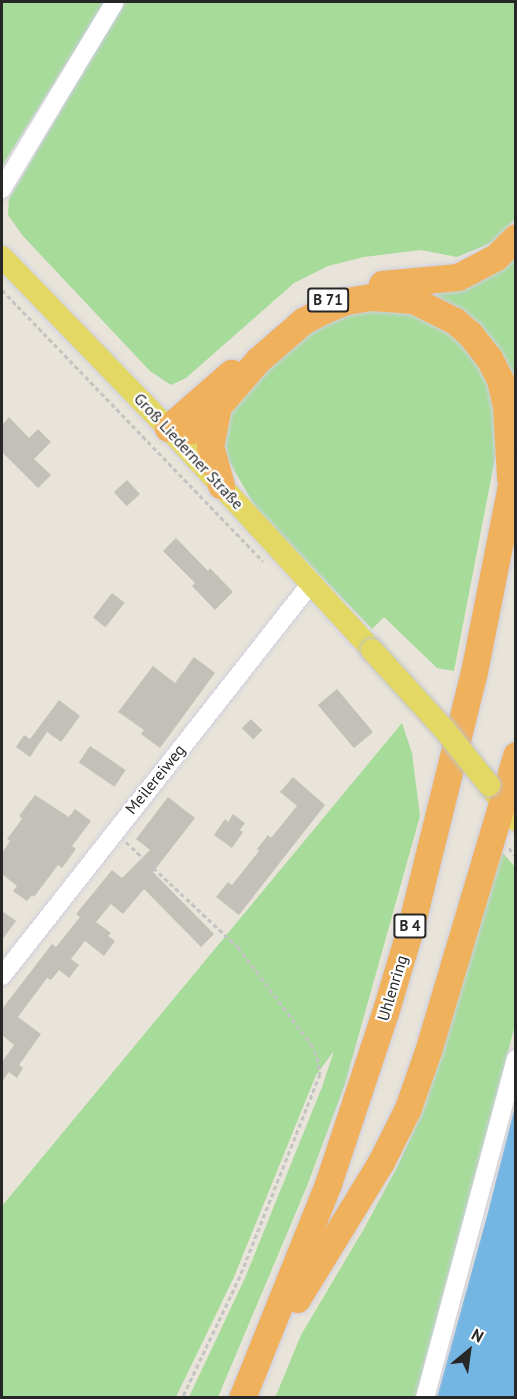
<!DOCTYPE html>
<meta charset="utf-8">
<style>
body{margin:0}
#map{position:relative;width:517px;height:1399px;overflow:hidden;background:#e8e4d9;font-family:"PT Sans",sans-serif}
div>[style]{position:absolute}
.green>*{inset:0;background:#a6db99}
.water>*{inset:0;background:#73b5e3}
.building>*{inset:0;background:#c3c0b9;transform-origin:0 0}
.path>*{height:3px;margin-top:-1.5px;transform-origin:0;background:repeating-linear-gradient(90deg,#c3c3c3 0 4.5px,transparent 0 7.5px)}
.roads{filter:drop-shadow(0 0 2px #cfcfdf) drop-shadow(0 0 2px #cfcfdf)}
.minor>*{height:18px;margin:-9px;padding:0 9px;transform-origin:9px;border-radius:9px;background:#fff}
.major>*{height:22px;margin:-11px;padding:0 11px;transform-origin:11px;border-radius:11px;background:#e3d863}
.highway>*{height:27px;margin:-13.5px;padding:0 13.5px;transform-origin:13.5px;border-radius:13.5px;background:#f0b15d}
.bridges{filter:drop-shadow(0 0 2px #c3c3c3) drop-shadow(0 0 2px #c3c3c3)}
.major-bridge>*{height:22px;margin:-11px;padding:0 11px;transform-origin:11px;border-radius:11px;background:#e3d863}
span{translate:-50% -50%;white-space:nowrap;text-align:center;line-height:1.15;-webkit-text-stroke:4.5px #fff;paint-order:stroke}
.shield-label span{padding:2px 4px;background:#fff;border:2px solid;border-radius:4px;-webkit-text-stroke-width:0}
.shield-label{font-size:15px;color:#272727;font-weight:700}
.street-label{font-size:16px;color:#272727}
.frame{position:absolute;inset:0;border:3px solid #272727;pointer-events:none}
.north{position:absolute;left:439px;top:1321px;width:60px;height:60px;-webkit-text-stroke:4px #fff;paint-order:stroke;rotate:29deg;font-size:16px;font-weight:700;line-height:24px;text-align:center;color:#272727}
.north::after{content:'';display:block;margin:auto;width:21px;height:27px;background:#272727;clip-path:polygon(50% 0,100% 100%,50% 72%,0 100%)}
</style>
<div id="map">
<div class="green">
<div style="clip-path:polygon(2px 2px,105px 2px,2px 166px)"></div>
<div style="clip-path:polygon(124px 2px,515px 2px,515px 219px,493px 242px,457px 257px,421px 250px,364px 257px,328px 266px,294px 283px,186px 378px,171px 385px,150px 371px,23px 236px,8px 215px,9px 199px)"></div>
<div style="clip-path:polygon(515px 252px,515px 406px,506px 370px,400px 291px)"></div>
<div style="clip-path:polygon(392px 305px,462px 336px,497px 400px,496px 453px,454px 671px,437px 668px,384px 617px,372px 629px,257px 510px,225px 454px,222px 433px,227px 415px,253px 379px,330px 315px)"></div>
<div style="clip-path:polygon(402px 723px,412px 753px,420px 816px,345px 1084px,307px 1186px,218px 1397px,189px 1397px,245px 1278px,322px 1087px,334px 1051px,316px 1075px,234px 1277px,176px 1397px,2px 1397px,2px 1206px)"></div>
<div style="clip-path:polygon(502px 852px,515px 867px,515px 1025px,418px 1397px,275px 1398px,301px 1335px,365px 1227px,398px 1165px,425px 1105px)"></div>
</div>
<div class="water">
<div style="clip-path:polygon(515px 1106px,515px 1397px,437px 1397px,487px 1216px)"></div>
</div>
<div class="building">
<div style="clip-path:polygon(9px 417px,29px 438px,38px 429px,51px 442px,34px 459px,51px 475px,38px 488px,2px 452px,2px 425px)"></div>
<div style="left:127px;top:480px;width:19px;height:18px;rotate:47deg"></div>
<div style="clip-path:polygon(176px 538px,208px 571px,210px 568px,233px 592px,215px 610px,192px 586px,195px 583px,163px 551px)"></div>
<div style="left:112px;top:593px;width:16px;height:31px;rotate:38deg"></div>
<div style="clip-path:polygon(194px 657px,215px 673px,160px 748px,141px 734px,144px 730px,118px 712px,153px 666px,175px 683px)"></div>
<div style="left:337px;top:689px;width:56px;height:25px;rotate:50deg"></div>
<div style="clip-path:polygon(59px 700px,80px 716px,61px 742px,47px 732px,30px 757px,16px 747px,24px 735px,30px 739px)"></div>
<div style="left:251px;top:719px;width:16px;height:13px;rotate:45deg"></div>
<div style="left:90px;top:746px;width:43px;height:20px;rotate:34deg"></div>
<div style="clip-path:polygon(293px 777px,325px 805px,239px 915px,216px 897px,228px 882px,232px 885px,259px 851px,257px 849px,268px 835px,271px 838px,297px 806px,280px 792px)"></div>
<div style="clip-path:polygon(35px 795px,69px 817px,75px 809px,91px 821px,72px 846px,76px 849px,62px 868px,58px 865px,34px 897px,32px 895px,27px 901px,13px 891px,17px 886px,2px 874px,2px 853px,10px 841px,7px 839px,22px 819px,19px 816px)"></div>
<div style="clip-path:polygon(168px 797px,195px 818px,153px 872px,214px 934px,201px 947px,144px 889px,123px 914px,111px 904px,96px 922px,111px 933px,108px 936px,115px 941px,104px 956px,85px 941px,71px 959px,79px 965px,69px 978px,59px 970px,51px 980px,47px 978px,18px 1017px,41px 1034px,19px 1065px,23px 1068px,17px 1078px,9px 1072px,2px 1082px,2px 1062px,14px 1045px,2px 1035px,2px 1009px,52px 944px,56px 947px,80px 917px,76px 914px,112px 870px,122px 878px,150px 850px,136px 839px)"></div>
<div style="clip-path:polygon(233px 814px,245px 823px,240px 830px,243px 832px,232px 848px,214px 835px,225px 819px,228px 822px)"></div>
<div style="clip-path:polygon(2px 911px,16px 921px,2px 940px)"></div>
</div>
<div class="path">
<div style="left:2px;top:290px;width:376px;rotate:46.1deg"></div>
<div style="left:126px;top:842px;width:154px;rotate:43.2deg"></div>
<div style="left:238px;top:947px;width:121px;rotate:53deg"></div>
<div style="left:311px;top:1044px;width:14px;rotate:65deg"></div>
<div style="left:317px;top:1057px;width:17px;rotate:80deg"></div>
<div style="left:320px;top:1074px;width:217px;rotate:111.6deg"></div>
<div style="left:240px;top:1276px;width:135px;rotate:115.4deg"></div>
<div style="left:509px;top:848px;width:11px;rotate:52deg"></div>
</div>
<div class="roads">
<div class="minor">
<div style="left:2px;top:189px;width:218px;rotate:-58.9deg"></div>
<div style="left:2px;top:976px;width:500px;rotate:-51.8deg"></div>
<div style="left:425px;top:1398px;width:351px;rotate:-75deg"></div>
</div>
<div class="major">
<div style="left:2px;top:257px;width:238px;rotate:45.9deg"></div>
<div style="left:168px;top:428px;width:301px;rotate:47.4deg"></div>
<div style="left:493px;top:791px;width:37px;rotate:52deg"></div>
</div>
<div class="highway">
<div style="left:382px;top:284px;width:76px;rotate:-5.3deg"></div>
<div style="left:458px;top:277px;width:43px;rotate:-27.8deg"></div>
<div style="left:496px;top:257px;width:28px;rotate:-45deg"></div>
<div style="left:217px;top:411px;width:36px;rotate:101deg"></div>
<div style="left:210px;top:446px;width:41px;rotate:74.2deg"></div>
<div style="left:168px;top:428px;width:24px;rotate:5deg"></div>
<div style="left:192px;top:430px;width:10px;rotate:-24deg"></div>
<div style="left:201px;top:426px;width:87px;rotate:-49.2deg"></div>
<div style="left:258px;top:360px;width:60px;rotate:-40.9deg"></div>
<div style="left:303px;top:321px;width:24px;rotate:-28deg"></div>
<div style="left:324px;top:310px;width:24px;rotate:-22deg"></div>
<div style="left:346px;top:301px;width:26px;rotate:-9deg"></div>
<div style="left:372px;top:297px;width:41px;rotate:4.2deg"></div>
<div style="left:413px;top:300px;width:47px;rotate:26.6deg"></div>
<div style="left:455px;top:321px;width:20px;rotate:41deg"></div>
<div style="left:470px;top:334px;width:31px;rotate:52deg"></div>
<div style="left:489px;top:358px;width:25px;rotate:63deg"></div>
<div style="left:500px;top:380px;width:27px;rotate:77deg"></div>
<div style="left:506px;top:406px;width:72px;rotate:86.8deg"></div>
<div style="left:168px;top:428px;width:84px;rotate:-41.1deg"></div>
<div style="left:297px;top:1299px;width:161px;rotate:-58.5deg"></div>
<div style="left:381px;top:1162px;width:60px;rotate:-63.4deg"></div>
<div style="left:408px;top:1108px;width:60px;rotate:-70.7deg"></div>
<div style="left:428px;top:1051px;width:309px;rotate:-73.4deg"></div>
<div style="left:242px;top:1398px;width:231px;rotate:-68.1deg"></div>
<div style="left:328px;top:1184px;width:180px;rotate:-71.6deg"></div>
<div style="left:385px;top:1013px;width:91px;rotate:-73.4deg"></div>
<div style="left:411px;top:926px;width:262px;rotate:-76.1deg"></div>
<div style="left:474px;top:672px;width:217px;rotate:-78.8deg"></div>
</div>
</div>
<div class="bridges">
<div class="major-bridge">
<div style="left:372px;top:650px;width:107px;rotate:47.7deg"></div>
<div style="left:444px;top:729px;width:72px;rotate:51.2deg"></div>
</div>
</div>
<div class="shield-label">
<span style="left:328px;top:300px">B 71</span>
<span style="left:410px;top:926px">B 4</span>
</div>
<div class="street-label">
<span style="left:189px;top:451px;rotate:47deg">Groß Liederner Straße</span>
<span style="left:155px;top:779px;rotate:-51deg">Meilereiweg</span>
<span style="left:392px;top:988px;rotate:-73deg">Uhlenring</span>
</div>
<div class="frame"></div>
<div class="north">N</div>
</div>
